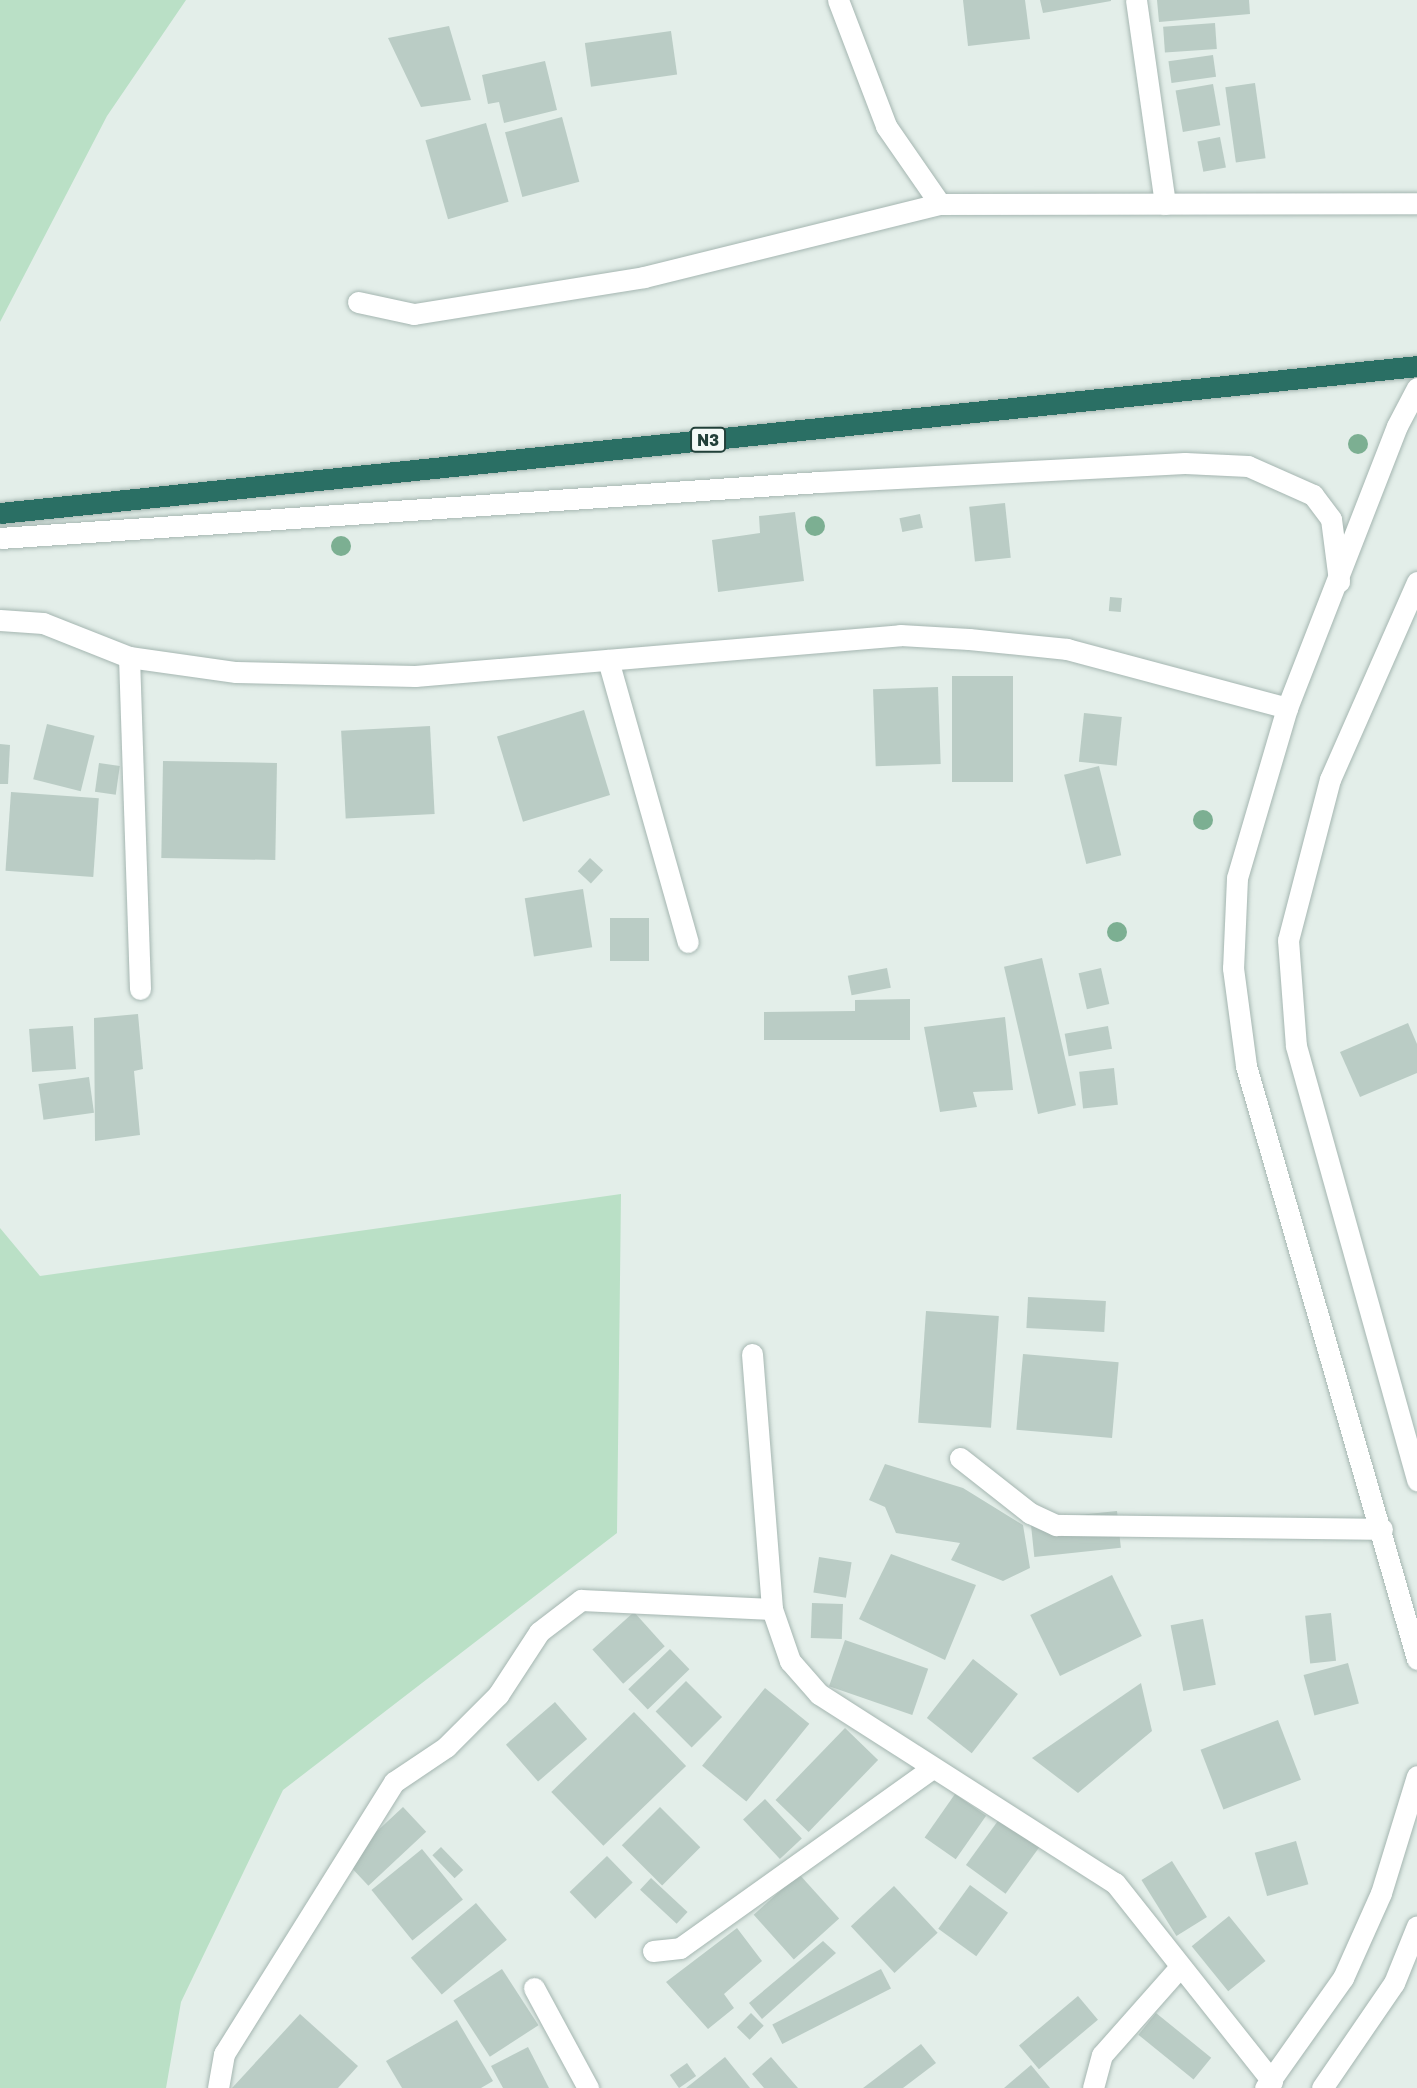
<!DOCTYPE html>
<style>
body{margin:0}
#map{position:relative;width:1417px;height:2088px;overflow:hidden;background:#e3eee9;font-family:"Golos Text",sans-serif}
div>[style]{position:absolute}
.green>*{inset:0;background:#bae0c6}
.building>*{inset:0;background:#baccc5;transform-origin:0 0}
.roads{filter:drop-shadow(0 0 2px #a5b6b1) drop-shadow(0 0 2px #a5b6b1)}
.lane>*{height:21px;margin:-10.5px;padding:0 10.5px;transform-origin:10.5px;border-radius:10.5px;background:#fff}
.street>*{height:21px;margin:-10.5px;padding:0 10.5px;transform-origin:10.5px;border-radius:10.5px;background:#fff}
.secondary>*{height:21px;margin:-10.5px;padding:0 10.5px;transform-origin:10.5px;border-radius:10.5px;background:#fff}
.highway>*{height:21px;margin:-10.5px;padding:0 10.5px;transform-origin:10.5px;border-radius:10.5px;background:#2a6f64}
.trees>*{width:20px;height:20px;margin:-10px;border-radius:50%;background:#7caf92}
span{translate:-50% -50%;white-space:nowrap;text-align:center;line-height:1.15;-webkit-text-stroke:5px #f3faf7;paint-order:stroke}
.shield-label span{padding:2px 5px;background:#f3faf7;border:2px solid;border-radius:5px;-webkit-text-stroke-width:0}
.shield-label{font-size:16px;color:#214039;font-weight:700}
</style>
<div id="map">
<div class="green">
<div style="clip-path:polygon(0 0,186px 0,107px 116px,0 322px)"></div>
<div style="clip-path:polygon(621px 1194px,617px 1533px,283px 1790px,181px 2002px,166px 2088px,0 2088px,0 1228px,40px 1276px)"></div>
</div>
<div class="building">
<div style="clip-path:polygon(963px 0,1025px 0,1030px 39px,968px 46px)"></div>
<div style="clip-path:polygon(1040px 0,1111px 0,1111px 1px,1043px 13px)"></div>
<div style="clip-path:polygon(1157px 0,1249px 0,1250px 14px,1159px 22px)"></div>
<div style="left:1215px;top:23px;width:26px;height:52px;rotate:86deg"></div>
<div style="clip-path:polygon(449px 26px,471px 100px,421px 107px,388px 38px)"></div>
<div style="left:671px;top:31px;width:44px;height:87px;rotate:82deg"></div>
<div style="left:1213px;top:55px;width:22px;height:45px;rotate:82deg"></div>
<div style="clip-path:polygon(545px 61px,557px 110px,504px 123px,499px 102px,488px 104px,482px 75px)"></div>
<div style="left:1255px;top:83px;width:76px;height:30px;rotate:82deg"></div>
<div style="left:1213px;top:84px;width:42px;height:38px;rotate:80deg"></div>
<div style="left:562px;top:117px;width:67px;height:59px;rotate:75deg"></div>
<div style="left:486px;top:123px;width:82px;height:63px;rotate:74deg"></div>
<div style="left:1220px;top:137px;width:31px;height:23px;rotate:79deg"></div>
<div style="left:1005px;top:503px;width:55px;height:36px;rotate:84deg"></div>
<div style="clip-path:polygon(795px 512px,804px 581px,718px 592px,712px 540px,760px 533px,759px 516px)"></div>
<div style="left:920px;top:514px;width:14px;height:21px;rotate:78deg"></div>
<div style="left:1110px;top:597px;width:12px;height:14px;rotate:5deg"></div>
<div style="left:952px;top:676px;width:61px;height:106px"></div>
<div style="left:938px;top:687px;width:77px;height:65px;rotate:88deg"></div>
<div style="left:584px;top:710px;width:89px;height:91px;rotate:73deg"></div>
<div style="left:1084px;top:713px;width:38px;height:49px;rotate:6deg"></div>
<div style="left:47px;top:724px;width:49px;height:57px;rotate:14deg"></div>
<div style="left:430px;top:726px;width:88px;height:89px;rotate:87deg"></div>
<div style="clip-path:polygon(0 744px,10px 745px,8px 784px,0 784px)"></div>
<div style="left:163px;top:761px;width:114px;height:97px;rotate:1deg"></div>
<div style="left:99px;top:763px;width:21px;height:29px;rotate:8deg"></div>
<div style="left:1099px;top:766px;width:92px;height:36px;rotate:76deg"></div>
<div style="left:11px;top:792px;width:88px;height:79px;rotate:4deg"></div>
<div style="left:590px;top:858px;width:18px;height:18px;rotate:43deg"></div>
<div style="left:583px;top:889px;width:59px;height:59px;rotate:81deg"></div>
<div style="left:610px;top:918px;width:39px;height:43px"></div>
<div style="left:1042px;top:958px;width:151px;height:39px;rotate:77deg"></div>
<div style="left:887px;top:968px;width:20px;height:40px;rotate:79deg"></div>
<div style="left:1101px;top:968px;width:37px;height:23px;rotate:77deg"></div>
<div style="clip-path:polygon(910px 999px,910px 1040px,764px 1040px,764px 1012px,855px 1011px,855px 1000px)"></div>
<div style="clip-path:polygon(138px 1014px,143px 1069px,134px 1071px,140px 1135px,95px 1141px,94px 1018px)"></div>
<div style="clip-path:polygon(1005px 1017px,1013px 1090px,973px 1092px,977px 1107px,940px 1112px,924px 1027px)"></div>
<div style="clip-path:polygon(1408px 1023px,1417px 1044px,1417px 1073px,1360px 1097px,1340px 1052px)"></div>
<div style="left:73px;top:1026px;width:43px;height:44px;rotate:86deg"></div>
<div style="left:1108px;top:1026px;width:23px;height:44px;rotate:80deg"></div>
<div style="left:1114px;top:1068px;width:37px;height:35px;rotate:84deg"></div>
<div style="left:89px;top:1077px;width:36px;height:51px;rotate:82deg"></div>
<div style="left:1028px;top:1297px;width:78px;height:31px;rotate:3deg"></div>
<div style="left:926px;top:1311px;width:73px;height:112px;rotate:4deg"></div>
<div style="left:1023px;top:1354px;width:96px;height:76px;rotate:5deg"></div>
<div style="clip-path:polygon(885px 1464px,963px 1488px,1023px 1525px,1030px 1568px,1003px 1581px,951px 1560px,960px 1543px,896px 1533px,885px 1507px,869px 1500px)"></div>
<div style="left:1117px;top:1511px;width:37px;height:87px;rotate:84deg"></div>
<div style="clip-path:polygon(891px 1554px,976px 1585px,945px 1660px,859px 1619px)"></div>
<div style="left:819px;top:1557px;width:33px;height:36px;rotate:9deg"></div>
<div style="left:1112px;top:1575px;width:68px;height:91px;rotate:64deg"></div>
<div style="left:812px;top:1603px;width:31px;height:35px;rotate:2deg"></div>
<div style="left:634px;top:1612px;width:46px;height:56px;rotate:48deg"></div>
<div style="left:1331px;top:1613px;width:48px;height:26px;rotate:84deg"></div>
<div style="left:1203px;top:1619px;width:67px;height:33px;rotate:79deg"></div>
<div style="left:845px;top:1640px;width:88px;height:49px;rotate:19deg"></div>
<div style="left:670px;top:1649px;width:28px;height:58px;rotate:46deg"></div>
<div style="left:973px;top:1659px;width:57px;height:75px;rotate:38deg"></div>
<div style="left:1348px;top:1663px;width:42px;height:46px;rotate:75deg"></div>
<div style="left:686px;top:1681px;width:51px;height:43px;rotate:45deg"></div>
<div style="clip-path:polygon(1141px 1683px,1152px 1731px,1078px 1793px,1032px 1758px)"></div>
<div style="left:765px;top:1688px;width:57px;height:100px;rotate:39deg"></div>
<div style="left:555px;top:1702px;width:49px;height:65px;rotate:49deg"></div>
<div style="left:634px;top:1712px;width:75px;height:115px;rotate:46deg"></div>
<div style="left:1278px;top:1720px;width:64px;height:83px;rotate:69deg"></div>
<div style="left:845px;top:1728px;width:46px;height:100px;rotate:44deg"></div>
<div style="left:955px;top:1794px;width:38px;height:53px;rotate:35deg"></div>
<div style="left:765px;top:1799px;width:54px;height:30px;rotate:47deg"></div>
<div style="left:403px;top:1807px;width:34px;height:79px;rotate:47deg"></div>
<div style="left:660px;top:1807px;width:57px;height:54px;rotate:45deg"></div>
<div style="left:1000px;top:1818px;width:49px;height:58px;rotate:36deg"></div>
<div style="left:1296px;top:1841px;width:45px;height:43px;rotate:74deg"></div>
<div style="left:441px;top:1847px;width:32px;height:12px;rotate:46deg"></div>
<div style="left:422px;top:1849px;width:65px;height:65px;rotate:51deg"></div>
<div style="left:607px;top:1856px;width:37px;height:52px;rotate:46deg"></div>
<div style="left:1172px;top:1861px;width:66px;height:36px;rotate:58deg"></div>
<div style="left:799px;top:1874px;width:60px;height:61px;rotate:48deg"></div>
<div style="left:651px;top:1878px;width:50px;height:16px;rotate:43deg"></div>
<div style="left:970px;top:1885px;width:47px;height:54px;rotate:36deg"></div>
<div style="left:894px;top:1886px;width:64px;height:59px;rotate:47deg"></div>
<div style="left:476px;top:1903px;width:48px;height:85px;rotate:50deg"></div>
<div style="left:1229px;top:1916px;width:58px;height:48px;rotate:51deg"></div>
<div style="clip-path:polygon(737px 1928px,762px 1961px,724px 1994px,734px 2008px,708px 2029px,666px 1982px)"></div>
<div style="clip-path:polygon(823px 1941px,836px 1953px,762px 2019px,749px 2003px)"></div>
<div style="left:502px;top:1969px;width:67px;height:58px;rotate:57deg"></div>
<div style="left:881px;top:1969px;width:22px;height:122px;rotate:63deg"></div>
<div style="left:1078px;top:1996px;width:31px;height:77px;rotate:50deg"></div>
<div style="left:751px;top:2013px;width:18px;height:20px;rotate:45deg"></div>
<div style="left:1156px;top:2013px;width:71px;height:28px;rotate:39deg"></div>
<div style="clip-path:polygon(300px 2014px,358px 2066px,338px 2088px,232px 2088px)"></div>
<div style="clip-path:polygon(457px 2020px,493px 2081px,481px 2088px,402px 2088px,386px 2061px)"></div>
<div style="clip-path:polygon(921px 2044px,936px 2063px,903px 2088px,863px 2088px)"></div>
<div style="clip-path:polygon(528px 2047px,549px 2088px,503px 2088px,491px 2066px)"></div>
<div style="clip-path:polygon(725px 2057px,750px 2088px,686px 2088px)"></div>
<div style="clip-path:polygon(771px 2057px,798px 2088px,764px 2088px,752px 2074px)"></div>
<div style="left:687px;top:2063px;width:16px;height:21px;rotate:55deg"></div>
<div style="clip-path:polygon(1031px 2065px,1050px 2088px,1004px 2088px)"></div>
</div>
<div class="roads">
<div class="lane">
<div style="left:1136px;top:0;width:206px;rotate:81.9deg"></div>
</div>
<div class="street">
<div style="left:838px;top:0;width:135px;rotate:69.1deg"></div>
<div style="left:886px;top:126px;width:95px;rotate:55.3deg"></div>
<div style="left:940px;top:204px;width:477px;rotate:-0.1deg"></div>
<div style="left:358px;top:302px;width:57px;rotate:12.1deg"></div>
<div style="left:414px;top:314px;width:233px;rotate:-9.1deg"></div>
<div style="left:644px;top:277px;width:305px;rotate:-13.9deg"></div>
<div style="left:0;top:620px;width:43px;rotate:4deg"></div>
<div style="left:43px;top:623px;width:92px;rotate:21.6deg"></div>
<div style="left:129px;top:657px;width:108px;rotate:8deg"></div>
<div style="left:236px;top:672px;width:179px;rotate:1.3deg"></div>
<div style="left:415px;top:676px;width:487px;rotate:-4.8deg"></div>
<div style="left:900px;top:635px;width:69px;rotate:3.3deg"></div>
<div style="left:969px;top:639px;width:99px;rotate:5.8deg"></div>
<div style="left:1067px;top:649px;width:228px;rotate:15deg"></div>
<div style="left:129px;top:657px;width:332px;rotate:88.1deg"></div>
<div style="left:608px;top:660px;width:293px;rotate:74.2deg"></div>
<div style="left:752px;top:1354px;width:256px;rotate:85.5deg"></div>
<div style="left:772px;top:1609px;width:55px;rotate:70.9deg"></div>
<div style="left:790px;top:1661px;width:44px;rotate:48.7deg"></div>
<div style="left:819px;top:1694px;width:351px;rotate:32.6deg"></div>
<div style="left:1115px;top:1883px;width:253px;rotate:51.6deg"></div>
<div style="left:960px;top:1458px;width:89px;rotate:38.2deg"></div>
<div style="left:1030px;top:1513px;width:29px;rotate:25deg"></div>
<div style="left:1056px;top:1525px;width:326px;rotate:0.7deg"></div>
<div style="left:653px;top:1951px;width:27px;rotate:-6deg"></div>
<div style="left:680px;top:1948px;width:310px;rotate:-35.5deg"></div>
<div style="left:534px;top:1988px;width:114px;rotate:61.6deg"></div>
<div style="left:218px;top:2088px;width:35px;rotate:-80deg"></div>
<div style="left:224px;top:2054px;width:321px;rotate:-58deg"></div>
<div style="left:394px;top:1782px;width:63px;rotate:-33.9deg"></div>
<div style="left:446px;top:1747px;width:74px;rotate:-45deg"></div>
<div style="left:498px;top:1695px;width:75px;rotate:-56.9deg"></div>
<div style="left:539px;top:1632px;width:53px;rotate:-37.3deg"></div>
<div style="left:581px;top:1600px;width:191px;rotate:2.7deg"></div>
<div style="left:1093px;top:2088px;width:34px;rotate:-75deg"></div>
<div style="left:1102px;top:2055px;width:116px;rotate:-48.5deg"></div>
</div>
<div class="secondary">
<div style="left:1417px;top:388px;width:43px;rotate:117.8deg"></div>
<div style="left:1397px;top:426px;width:303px;rotate:111.3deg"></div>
<div style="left:1287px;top:708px;width:177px;rotate:106.4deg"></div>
<div style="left:1237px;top:878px;width:90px;rotate:92.5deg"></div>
<div style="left:1233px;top:968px;width:99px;rotate:82.4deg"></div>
<div style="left:1246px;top:1066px;width:617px;rotate:73.91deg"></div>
<div style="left:0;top:538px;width:822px;rotate:-3.91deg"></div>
<div style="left:820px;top:482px;width:365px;rotate:-3deg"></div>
<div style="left:1185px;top:463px;width:63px;rotate:2.7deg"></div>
<div style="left:1248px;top:466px;width:71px;rotate:24deg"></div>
<div style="left:1313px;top:495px;width:30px;rotate:53deg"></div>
<div style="left:1331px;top:519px;width:63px;rotate:82.6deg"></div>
<div style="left:1417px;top:582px;width:215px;rotate:113.8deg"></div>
<div style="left:1330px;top:779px;width:166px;rotate:104.6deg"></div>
<div style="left:1288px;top:940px;width:106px;rotate:85.7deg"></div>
<div style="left:1296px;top:1046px;width:451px;rotate:74.4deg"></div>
<div style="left:1265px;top:2088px;width:135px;rotate:-54.7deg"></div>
<div style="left:1343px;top:1978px;width:93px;rotate:-65.9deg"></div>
<div style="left:1381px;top:1893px;width:122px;rotate:-72.9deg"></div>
<div style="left:1322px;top:2088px;width:127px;rotate:-55.6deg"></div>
<div style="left:1394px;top:1983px;width:61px;rotate:-68deg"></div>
</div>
<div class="highway">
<div style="left:0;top:513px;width:1425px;rotate:-5.92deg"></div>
</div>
</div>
<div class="trees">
<div style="left:1358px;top:444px"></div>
<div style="left:815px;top:526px"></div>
<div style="left:341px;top:546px"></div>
<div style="left:1203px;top:820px"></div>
<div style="left:1117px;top:932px"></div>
</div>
<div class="shield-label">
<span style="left:708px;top:440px">N3</span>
</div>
</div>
